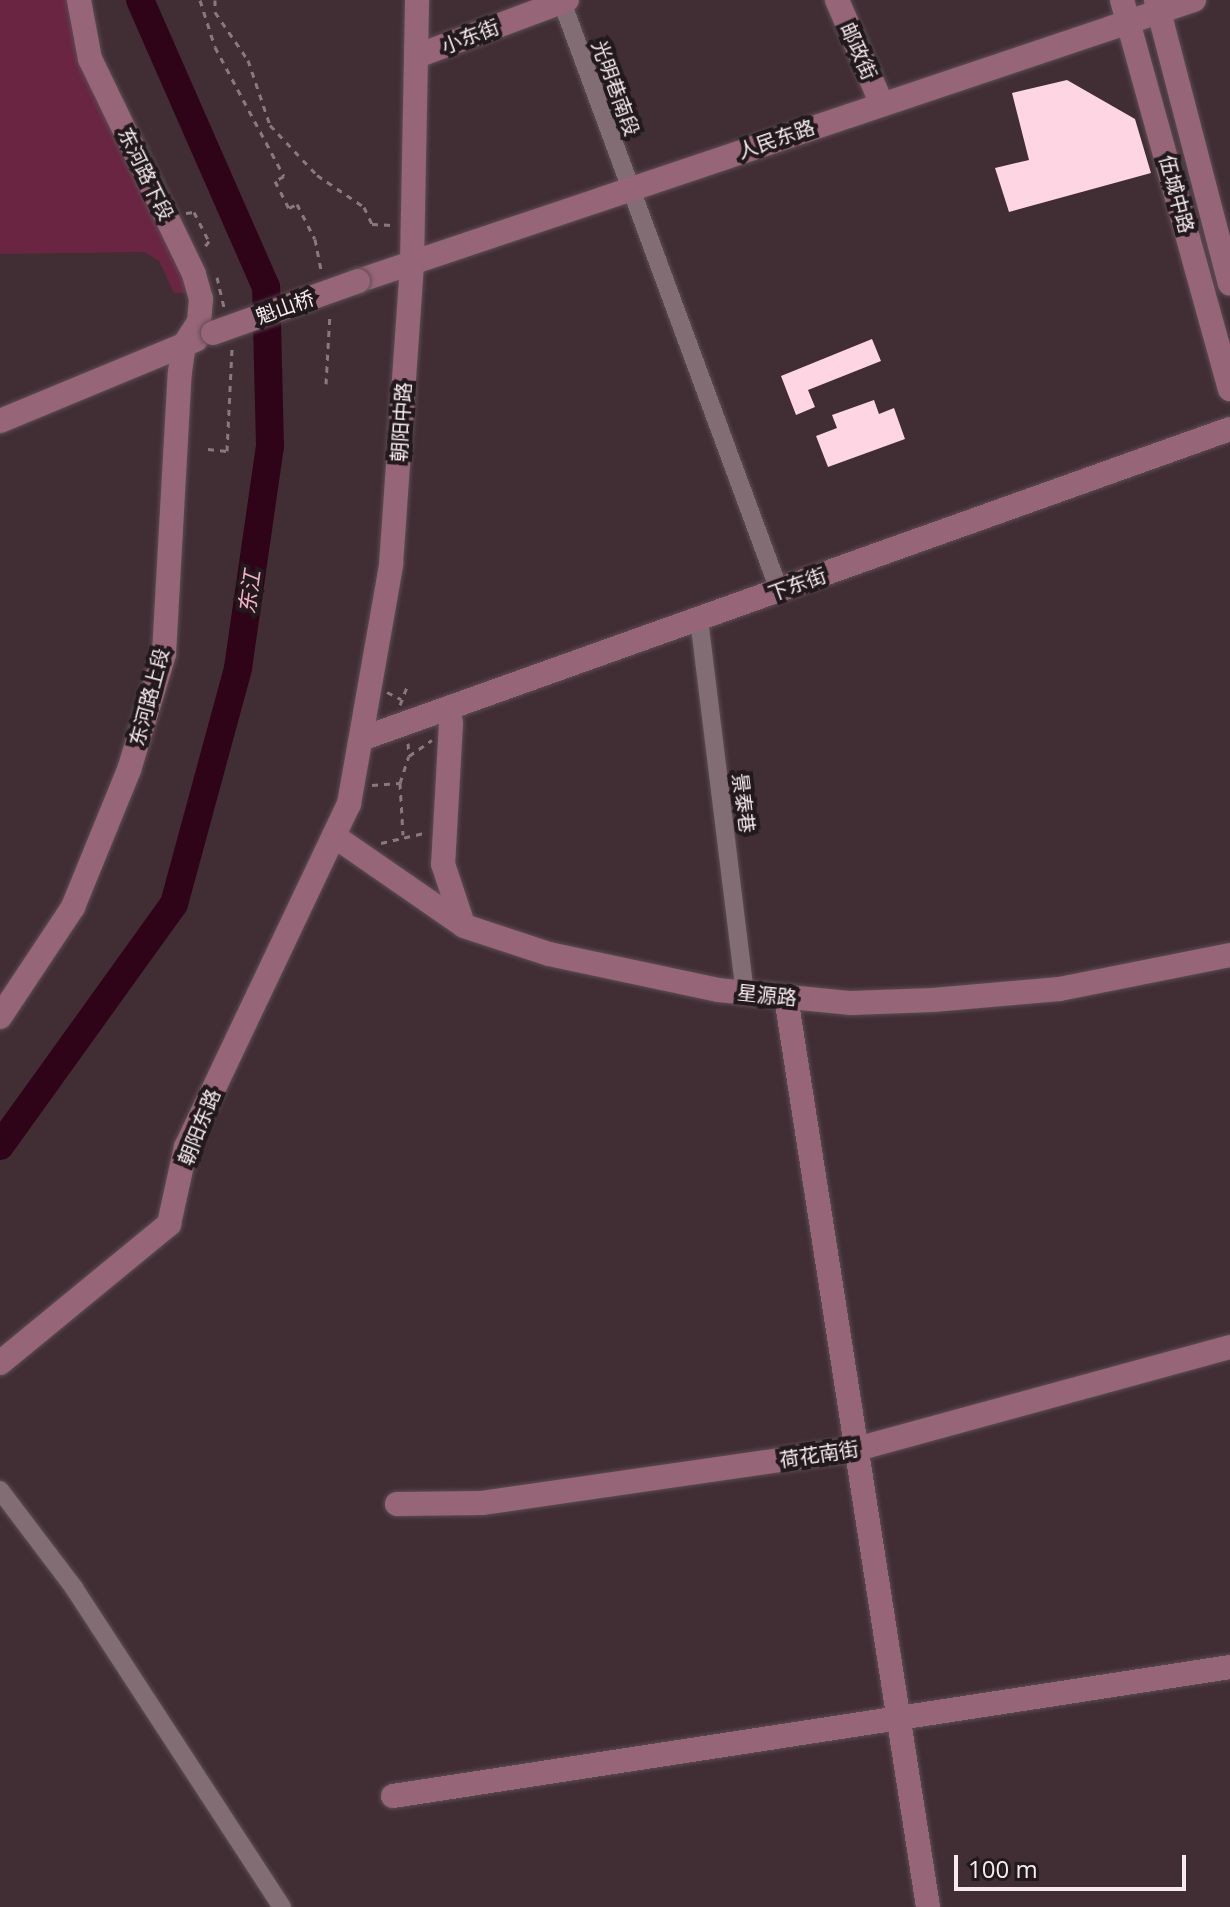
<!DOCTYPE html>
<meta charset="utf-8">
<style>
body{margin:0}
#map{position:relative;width:1230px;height:1907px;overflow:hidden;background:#402e34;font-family:"Open Sans","Noto Sans SC",sans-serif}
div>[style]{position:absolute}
.green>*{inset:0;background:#6a2542}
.river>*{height:28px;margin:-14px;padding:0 14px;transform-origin:14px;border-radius:14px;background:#2f0418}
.building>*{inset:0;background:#fed5e2}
.path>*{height:3px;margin-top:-1.5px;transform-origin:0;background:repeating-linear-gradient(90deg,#88797e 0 6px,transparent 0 12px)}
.roads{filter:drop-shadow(0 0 2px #5c4d53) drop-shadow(0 0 2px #5c4d53)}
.street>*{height:18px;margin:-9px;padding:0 9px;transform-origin:9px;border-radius:9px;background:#826d74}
.secondary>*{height:24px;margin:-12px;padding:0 12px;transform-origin:12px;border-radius:12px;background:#976578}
.bridges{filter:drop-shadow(0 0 2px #5c4d53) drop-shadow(0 0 2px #5c4d53)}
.secondary-bridge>*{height:24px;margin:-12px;padding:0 12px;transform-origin:12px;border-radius:12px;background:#976578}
span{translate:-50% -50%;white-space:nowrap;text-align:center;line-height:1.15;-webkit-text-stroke:8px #21191c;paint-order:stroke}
.street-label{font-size:20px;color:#f7ebef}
.water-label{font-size:22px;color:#f6acc5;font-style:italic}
.scale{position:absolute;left:954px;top:1855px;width:232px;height:36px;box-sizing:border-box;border:4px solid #f7ebef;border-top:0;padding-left:10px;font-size:24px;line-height:28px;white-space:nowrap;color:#f7ebef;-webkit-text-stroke:6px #21191c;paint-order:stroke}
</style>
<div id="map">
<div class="green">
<div style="clip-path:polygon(0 0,67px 0,73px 37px,192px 293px,174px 293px,159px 261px,144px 252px,0 254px)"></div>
</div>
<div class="river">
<div style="left:0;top:1146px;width:298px;rotate:-54.3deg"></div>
<div style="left:174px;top:904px;width:245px;rotate:-74.8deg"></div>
<div style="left:238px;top:668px;width:224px;rotate:-81.8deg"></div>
<div style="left:270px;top:446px;width:159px;rotate:-91.4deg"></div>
<div style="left:266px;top:287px;width:313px;rotate:-113.7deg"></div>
</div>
<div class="building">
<div style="clip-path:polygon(1067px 80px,1135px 119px,1151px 173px,1009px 212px,995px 168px,1029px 160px,1012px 93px)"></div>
<div style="clip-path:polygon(872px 339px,881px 361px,808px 390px,815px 407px,796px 415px,781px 376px)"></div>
<div style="clip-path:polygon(874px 400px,879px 414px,894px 408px,905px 439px,828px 467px,816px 436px,837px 428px,832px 415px)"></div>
</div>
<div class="path">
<div style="left:200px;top:0;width:49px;rotate:72.3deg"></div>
<div style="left:215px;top:47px;width:146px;rotate:61.9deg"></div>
<div style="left:284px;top:176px;width:10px;rotate:151deg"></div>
<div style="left:275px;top:181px;width:30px;rotate:63deg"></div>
<div style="left:289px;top:208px;width:9px;rotate:-27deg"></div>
<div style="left:297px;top:204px;width:39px;rotate:63deg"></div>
<div style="left:315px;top:239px;width:36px;rotate:79deg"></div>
<div style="left:215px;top:0;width:12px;rotate:90deg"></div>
<div style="left:215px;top:12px;width:58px;rotate:55.5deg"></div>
<div style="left:248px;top:60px;width:69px;rotate:71.3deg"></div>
<div style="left:270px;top:125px;width:69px;rotate:46.8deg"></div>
<div style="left:317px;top:175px;width:57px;rotate:34.2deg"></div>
<div style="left:364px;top:207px;width:19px;rotate:65deg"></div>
<div style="left:372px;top:224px;width:21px;rotate:3deg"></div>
<div style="left:186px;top:213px;width:8px;rotate:-7deg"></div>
<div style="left:194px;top:212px;width:33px;rotate:63deg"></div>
<div style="left:209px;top:241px;width:9px;rotate:126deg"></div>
<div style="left:217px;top:277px;width:32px;rotate:77deg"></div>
<div style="left:326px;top:384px;width:71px;rotate:-86.8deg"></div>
<div style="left:208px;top:449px;width:19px;rotate:6deg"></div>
<div style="left:227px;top:451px;width:104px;rotate:-87.2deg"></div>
<div style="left:387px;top:692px;width:16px;rotate:27deg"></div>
<div style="left:400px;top:705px;width:19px;rotate:-69deg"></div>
<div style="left:408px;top:743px;width:13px;rotate:86deg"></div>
<div style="left:409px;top:756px;width:28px;rotate:-35deg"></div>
<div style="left:400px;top:783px;width:52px;rotate:86.7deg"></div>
<div style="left:372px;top:785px;width:28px;rotate:-4deg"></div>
<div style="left:400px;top:783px;width:28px;rotate:-72deg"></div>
<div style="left:381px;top:843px;width:44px;rotate:-13.1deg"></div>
</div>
<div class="roads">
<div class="street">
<div style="left:562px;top:2px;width:627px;rotate:69.74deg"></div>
<div style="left:699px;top:619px;width:377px;rotate:83deg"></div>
<div style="left:0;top:1490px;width:123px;rotate:52.9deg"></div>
<div style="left:74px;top:1588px;width:381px;rotate:56.9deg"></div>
</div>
<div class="secondary">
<div style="left:837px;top:0;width:111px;rotate:66.7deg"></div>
<div style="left:1122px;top:0;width:404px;rotate:74.5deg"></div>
<div style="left:1156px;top:0;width:293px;rotate:75.4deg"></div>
<div style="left:417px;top:56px;width:160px;rotate:-20.5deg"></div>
<div style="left:358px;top:281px;width:882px;rotate:-18.58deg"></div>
<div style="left:0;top:421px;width:212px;rotate:-22.5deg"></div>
<div style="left:448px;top:708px;width:15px;rotate:79deg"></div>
<div style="left:451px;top:723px;width:141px;rotate:93.2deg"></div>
<div style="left:443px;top:864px;width:63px;rotate:71.6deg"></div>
<div style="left:364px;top:738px;width:919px;rotate:-19.64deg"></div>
<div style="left:337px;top:838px;width:155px;rotate:34.7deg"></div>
<div style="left:464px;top:926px;width:89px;rotate:18.2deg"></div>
<div style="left:549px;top:954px;width:173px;rotate:12deg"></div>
<div style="left:718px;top:990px;width:134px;rotate:5.6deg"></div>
<div style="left:851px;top:1003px;width:82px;rotate:-2.1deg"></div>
<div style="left:933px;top:1000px;width:127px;rotate:-5deg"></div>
<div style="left:1060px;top:989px;width:173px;rotate:-11.3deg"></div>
<div style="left:786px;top:997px;width:921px;rotate:81.13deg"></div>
<div style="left:0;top:1017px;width:132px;rotate:-56.4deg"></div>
<div style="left:73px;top:907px;width:148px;rotate:-67.8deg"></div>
<div style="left:129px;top:770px;width:121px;rotate:-73.2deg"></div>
<div style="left:164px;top:654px;width:282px;rotate:-86.8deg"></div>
<div style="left:180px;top:372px;width:27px;rotate:-82deg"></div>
<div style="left:184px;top:345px;width:27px;rotate:-57deg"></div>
<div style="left:199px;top:322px;width:23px;rotate:-85deg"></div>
<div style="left:201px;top:299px;width:26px;rotate:-106deg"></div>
<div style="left:194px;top:274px;width:239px;rotate:-115.8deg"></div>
<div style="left:90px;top:59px;width:60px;rotate:-100.6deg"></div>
<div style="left:0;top:1363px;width:219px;rotate:-39.4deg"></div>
<div style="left:169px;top:1224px;width:79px;rotate:-77.6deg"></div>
<div style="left:186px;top:1147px;width:380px;rotate:-64.6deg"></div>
<div style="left:349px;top:804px;width:243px;rotate:-80deg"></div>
<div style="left:391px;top:565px;width:302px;rotate:-86deg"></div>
<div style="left:412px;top:264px;width:264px;rotate:-88.9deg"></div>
<div style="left:397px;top:1504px;width:85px;rotate:-0.7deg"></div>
<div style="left:482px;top:1503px;width:379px;rotate:-8.2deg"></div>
<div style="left:857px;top:1449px;width:387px;rotate:-15.3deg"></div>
<div style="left:393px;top:1796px;width:847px;rotate:-8.76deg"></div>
</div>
</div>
<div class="bridges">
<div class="secondary-bridge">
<div style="left:213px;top:333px;width:154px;rotate:-19.7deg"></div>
</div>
</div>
<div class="street-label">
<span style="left:470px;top:36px;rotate:-21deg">小东街</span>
<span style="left:859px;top:51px;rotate:66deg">邮政街</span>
<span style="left:616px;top:88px;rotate:70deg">光明巷南段</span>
<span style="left:776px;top:139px;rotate:-19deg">人民东路</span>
<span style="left:146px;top:174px;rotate:64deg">东河路下段</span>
<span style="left:1177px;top:194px;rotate:75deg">伍城中路</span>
<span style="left:285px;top:307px;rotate:-20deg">魁山桥</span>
<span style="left:401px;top:422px;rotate:-86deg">朝阳中路</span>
<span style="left:797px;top:584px;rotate:-20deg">下东街</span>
<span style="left:149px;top:697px;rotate:-75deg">东河路上段</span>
<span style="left:744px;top:803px;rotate:83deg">景泰巷</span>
<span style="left:767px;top:995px;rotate:6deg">星源路</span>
<span style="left:199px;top:1127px;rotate:-68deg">朝阳东路</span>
<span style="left:819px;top:1454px;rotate:-9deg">荷花南街</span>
</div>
<div class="water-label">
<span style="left:249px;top:592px;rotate:-82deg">东江</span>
</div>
<div class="scale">100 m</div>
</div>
